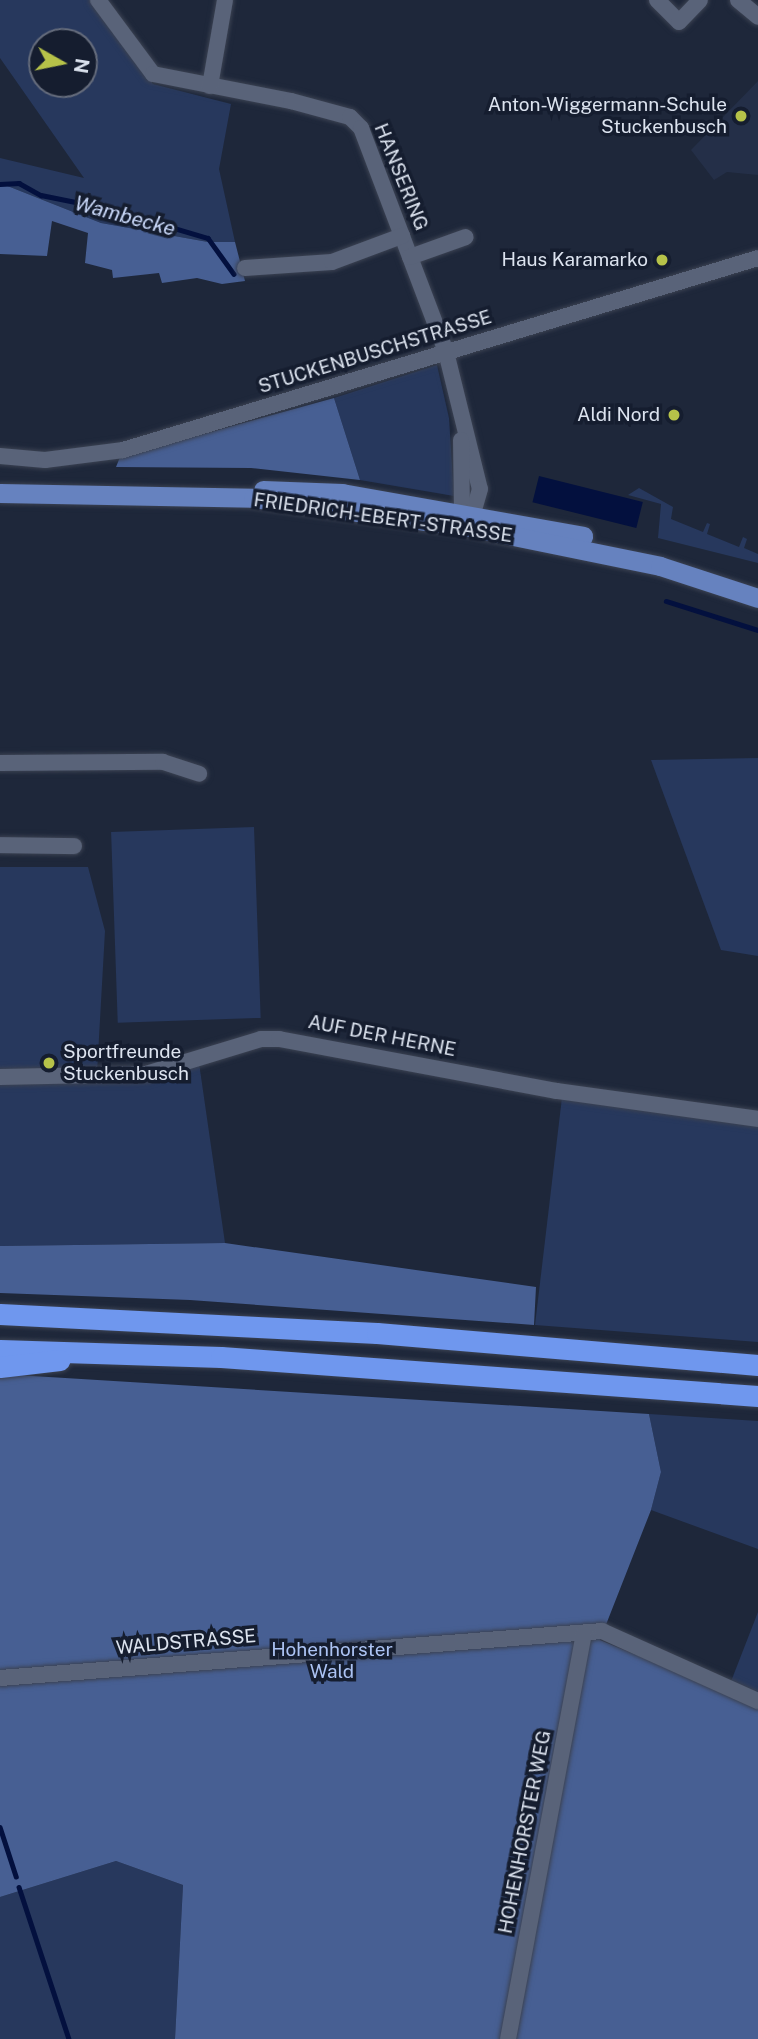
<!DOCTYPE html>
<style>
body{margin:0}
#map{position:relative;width:758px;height:2039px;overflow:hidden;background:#1e273a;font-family:"Public Sans",sans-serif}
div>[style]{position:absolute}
.built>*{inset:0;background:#242f48}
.green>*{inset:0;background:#27385d;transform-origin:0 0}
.forest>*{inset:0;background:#475f93}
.water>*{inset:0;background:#03103e;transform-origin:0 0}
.stream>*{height:4.5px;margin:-2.25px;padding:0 2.25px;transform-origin:2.25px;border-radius:2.25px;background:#03103e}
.roads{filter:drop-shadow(0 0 2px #3b4252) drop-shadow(0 0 2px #3b4252)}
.minor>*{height:16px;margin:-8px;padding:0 8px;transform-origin:8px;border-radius:8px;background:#596379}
.major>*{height:19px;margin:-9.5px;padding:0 9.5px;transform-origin:9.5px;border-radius:9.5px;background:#6682bf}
.highway>*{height:21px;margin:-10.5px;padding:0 10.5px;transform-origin:10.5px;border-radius:10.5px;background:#6f97ee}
.dots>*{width:19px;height:19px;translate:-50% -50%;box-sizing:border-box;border:4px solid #151d2f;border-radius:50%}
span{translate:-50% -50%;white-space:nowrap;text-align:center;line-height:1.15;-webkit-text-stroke:7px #151d2f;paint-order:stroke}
.poi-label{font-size:19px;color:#dce3ef}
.right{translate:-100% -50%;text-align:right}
.left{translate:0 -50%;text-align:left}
.street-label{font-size:19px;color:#dce3ef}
.park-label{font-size:19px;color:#acc3f3}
.water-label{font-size:21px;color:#c8d7f8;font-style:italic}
.north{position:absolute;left:28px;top:28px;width:70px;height:70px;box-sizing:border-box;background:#151d2f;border:2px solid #656c7c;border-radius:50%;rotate:99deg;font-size:19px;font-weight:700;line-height:28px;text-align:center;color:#dce3ef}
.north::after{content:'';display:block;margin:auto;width:24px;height:32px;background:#b6c249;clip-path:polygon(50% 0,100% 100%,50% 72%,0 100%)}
</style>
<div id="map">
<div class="built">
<div style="clip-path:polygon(758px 81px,758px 175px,727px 172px,714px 180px,691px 150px)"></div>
</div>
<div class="green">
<div style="clip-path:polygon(evenodd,0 0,91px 0,153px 84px,231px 104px,219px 169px,235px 242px,208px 242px,101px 223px,0 183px,0 158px,84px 178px,0 58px,0 0,42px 42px,84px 42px,84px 84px,42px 84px,42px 42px)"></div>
<div style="clip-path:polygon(437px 365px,449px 418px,454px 496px,360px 480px,334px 398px)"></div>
<div style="clip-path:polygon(639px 488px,673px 507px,671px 519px,703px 532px,707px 523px,710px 524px,707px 534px,739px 547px,743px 537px,747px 539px,744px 548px,758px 554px,758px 563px,658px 538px,661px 504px,628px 495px)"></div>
<div style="clip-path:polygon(758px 758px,758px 956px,721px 950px,651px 760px)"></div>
<div style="left:254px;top:827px;width:191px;height:143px;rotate:88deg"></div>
<div style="clip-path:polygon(0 867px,88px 867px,105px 931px,97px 1073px,144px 1071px,198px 1056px,225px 1243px,0 1246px)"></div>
<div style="clip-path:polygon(563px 1089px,758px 1115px,758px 1342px,535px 1325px)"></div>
<div style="clip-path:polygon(649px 1414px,758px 1421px,758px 1549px,651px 1510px,661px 1472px)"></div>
<div style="clip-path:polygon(758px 1612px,758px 1696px,730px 1684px)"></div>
<div style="clip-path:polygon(116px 1861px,183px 1885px,175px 2039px,0 2039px,0 1897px)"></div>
</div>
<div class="forest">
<div style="clip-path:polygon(0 183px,101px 223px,208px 242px,235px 242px,245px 281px,222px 284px,197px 278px,162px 283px,159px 273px,113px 278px,112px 270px,85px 263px,88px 233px,52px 221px,47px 256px,0 254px)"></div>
<div style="clip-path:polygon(334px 398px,360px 480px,251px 468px,116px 467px,120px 457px)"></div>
<div style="clip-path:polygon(225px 1243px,536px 1287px,534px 1325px,190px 1300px,0 1293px,0 1246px)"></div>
<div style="clip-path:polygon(0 1374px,649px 1414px,661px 1472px,651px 1510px,600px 1640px,758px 1705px,758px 2039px,175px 2039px,183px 1885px,116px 1861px,0 1897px)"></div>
</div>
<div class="water">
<div style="left:539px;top:476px;width:107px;height:27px;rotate:14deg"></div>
</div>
<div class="stream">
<div style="left:0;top:184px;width:19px;rotate:-3deg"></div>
<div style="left:19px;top:183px;width:25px;rotate:29deg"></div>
<div style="left:41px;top:195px;width:70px;rotate:11.5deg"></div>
<div style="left:110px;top:209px;width:102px;rotate:16.5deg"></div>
<div style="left:208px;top:238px;width:44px;rotate:54.2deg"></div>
<div style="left:666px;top:601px;width:96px;rotate:17.5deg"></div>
<div style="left:0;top:1827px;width:52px;rotate:71.9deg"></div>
<div style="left:19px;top:1887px;width:160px;rotate:71.8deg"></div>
</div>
<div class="roads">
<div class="minor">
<div style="left:98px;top:0;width:92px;rotate:53.4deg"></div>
<div style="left:153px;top:74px;width:141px;rotate:11.1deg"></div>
<div style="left:291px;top:101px;width:61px;rotate:15.2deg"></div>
<div style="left:350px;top:117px;width:16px;rotate:45deg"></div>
<div style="left:361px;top:128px;width:240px;rotate:69.2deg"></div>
<div style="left:446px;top:352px;width:141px;rotate:76.1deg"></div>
<div style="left:480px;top:489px;width:37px;rotate:106deg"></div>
<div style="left:657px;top:0;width:31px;rotate:45deg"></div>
<div style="left:679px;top:22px;width:30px;rotate:-46deg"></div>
<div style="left:738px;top:0;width:26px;rotate:40deg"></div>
<div style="left:210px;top:86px;width:87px;rotate:-80.1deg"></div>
<div style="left:410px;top:257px;width:59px;rotate:-19.7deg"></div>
<div style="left:245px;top:268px;width:87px;rotate:-3.9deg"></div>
<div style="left:332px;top:262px;width:75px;rotate:-20.4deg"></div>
<div style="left:461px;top:440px;width:71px;rotate:89.2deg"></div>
<div style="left:462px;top:511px;width:15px;rotate:67deg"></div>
<div style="left:0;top:456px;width:45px;rotate:5.1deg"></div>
<div style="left:45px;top:460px;width:79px;rotate:-7.3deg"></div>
<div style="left:123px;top:450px;width:663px;rotate:-16.82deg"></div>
<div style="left:0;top:763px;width:163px;rotate:-0.4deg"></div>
<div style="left:163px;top:762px;width:38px;rotate:18deg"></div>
<div style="left:0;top:845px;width:74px;rotate:0.8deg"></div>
<div style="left:0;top:1077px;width:146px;rotate:-1.2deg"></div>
<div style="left:146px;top:1074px;width:120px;rotate:-16.9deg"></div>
<div style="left:261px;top:1039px;width:18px"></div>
<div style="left:279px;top:1039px;width:283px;rotate:10.6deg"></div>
<div style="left:557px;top:1091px;width:203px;rotate:7.9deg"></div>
<div style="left:0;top:1678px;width:604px;rotate:-4.46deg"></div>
<div style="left:602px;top:1631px;width:171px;rotate:24.2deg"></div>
<div style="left:508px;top:2039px;width:413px;rotate:-79.4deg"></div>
</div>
<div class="major">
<div style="left:263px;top:490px;width:79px;rotate:2.2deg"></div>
<div style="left:342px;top:493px;width:245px;rotate:10.1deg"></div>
<div style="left:0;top:493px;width:253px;rotate:1.1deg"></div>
<div style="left:253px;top:498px;width:218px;rotate:7.6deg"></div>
<div style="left:469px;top:527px;width:195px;rotate:11.5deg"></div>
<div style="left:660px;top:566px;width:103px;rotate:18.1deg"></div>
</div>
<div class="highway">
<div style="left:0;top:1314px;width:377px;rotate:2.9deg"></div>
<div style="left:377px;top:1333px;width:382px;rotate:4.8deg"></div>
<div style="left:0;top:1350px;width:221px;rotate:1.8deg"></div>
<div style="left:221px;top:1357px;width:538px;rotate:4.15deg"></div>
<div style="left:0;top:1367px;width:60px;rotate:-6.7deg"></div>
</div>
</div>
<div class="dots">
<div style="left:741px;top:116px;background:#b6c249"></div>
<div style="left:662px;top:260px;background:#b6c249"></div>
<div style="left:674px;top:415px;background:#b6c249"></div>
<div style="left:49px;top:1063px;background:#b6c249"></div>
</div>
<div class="poi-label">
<span class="right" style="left:727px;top:116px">Anton-Wiggermann-Schule<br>Stuckenbusch</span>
<span class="right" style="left:648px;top:260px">Haus Karamarko</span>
<span class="right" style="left:660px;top:415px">Aldi Nord</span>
<span class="left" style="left:63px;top:1063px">Sportfreunde<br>Stuckenbusch</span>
</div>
<div class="street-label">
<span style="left:401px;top:177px;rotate:68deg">HANSERING</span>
<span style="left:375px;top:352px;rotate:-17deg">STUCKENBUSCHSTRASSE</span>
<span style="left:383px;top:518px;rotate:8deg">FRIEDRICH-EBERT-STRASSE</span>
<span style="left:382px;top:1036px;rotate:11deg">AUF DER HERNE</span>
<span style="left:186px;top:1642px;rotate:-5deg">WALDSTRASSE</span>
<span style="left:525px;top:1832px;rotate:-79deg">HOHENHORSTER WEG</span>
</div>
<div class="park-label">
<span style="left:332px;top:1661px">Hohenhorster<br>Wald</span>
</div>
<div class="water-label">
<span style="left:125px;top:216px;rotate:15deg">Wambecke</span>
</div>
<div class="north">N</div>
</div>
